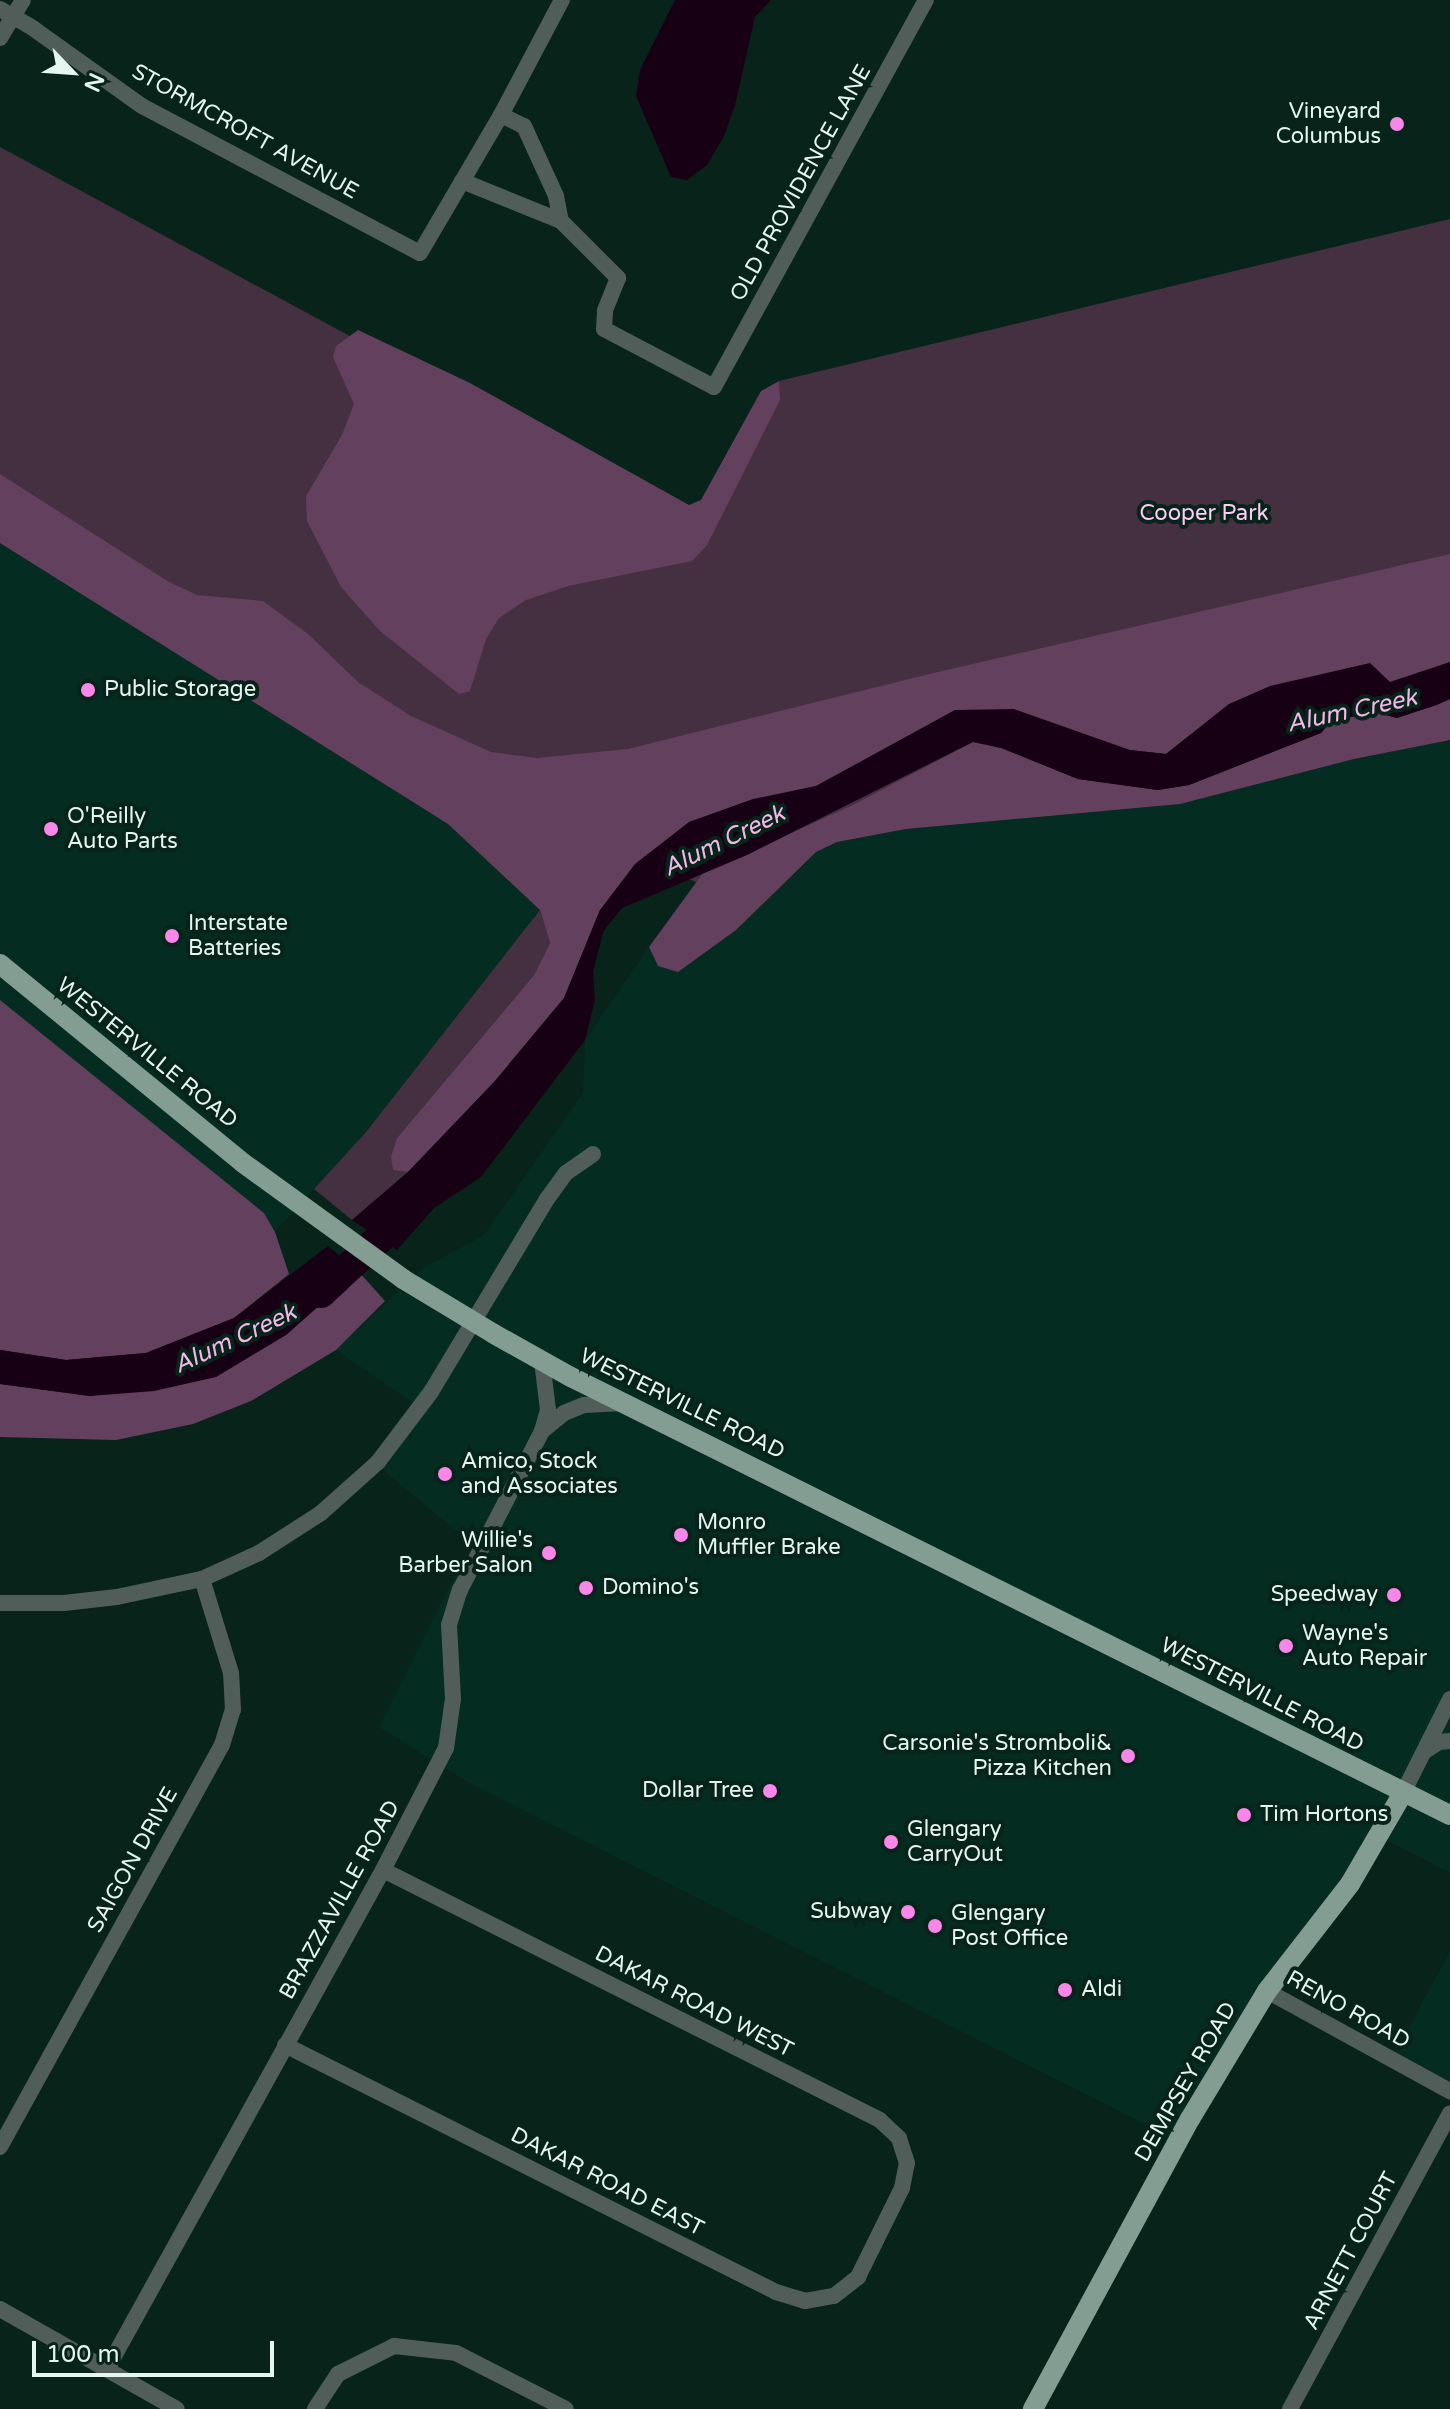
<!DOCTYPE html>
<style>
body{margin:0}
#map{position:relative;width:1450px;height:2409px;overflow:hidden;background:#07231a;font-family:"Varela Round",sans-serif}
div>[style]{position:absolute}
.built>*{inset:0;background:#052c21}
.green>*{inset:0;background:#443041}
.forest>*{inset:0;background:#63415e}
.water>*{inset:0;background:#170014}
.river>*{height:30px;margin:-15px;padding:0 15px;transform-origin:15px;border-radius:15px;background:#170014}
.minor>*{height:16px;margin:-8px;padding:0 8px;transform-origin:8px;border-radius:8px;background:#515d58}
.major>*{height:20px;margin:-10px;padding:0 10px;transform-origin:10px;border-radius:10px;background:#849d93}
.dots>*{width:22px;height:22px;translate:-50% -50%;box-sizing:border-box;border:4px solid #07231a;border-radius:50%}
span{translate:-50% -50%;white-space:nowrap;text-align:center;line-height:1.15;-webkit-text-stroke:8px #07231a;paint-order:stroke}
.poi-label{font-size:22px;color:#e5f5ef}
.right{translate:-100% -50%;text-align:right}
.left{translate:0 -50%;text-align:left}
.street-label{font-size:22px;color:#e5f5ef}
.park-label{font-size:22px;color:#fecdf5}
.water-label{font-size:24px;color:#f3b7e8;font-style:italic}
.north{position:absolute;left:32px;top:32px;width:80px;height:80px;-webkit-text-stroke:6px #07231a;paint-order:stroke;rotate:115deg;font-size:22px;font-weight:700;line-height:32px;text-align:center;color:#e5f5ef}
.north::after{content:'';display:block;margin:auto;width:28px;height:36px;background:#e5f5ef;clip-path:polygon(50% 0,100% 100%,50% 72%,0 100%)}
.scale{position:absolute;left:32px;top:2341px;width:242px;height:36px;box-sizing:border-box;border:4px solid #e5f5ef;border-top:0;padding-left:10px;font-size:24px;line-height:28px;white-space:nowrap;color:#e5f5ef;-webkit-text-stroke:6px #07231a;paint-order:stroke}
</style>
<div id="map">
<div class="built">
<div style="clip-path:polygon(0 543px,448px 824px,540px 910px,366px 1132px,275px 1232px,264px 1213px,0 1000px)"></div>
<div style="clip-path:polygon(1450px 740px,1450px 1873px,1373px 1833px,1258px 1997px,1178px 2141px,466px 1781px,379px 1727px,471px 1543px,378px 1466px,422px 1409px,336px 1350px,422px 1269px,484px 1235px,583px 1093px,585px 1040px,649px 947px,658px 966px,736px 930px,816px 852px,837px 842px,906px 829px,1180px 804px,1354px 759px)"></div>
<div style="clip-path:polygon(1450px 1952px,1450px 2091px,1391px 2059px)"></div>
</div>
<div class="green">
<div style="clip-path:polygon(0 147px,701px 526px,779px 381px,1450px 219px,1450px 668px,709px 861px,742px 876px,706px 887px,446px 765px,0 485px)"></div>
<div style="clip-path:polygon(540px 910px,550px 943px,534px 975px,397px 1138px,393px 1169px,408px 1172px,352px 1220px,314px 1189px,366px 1132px)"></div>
</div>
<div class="forest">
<div style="clip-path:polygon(358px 330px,470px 383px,689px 505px,701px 500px,761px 391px,779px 381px,780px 400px,707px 545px,692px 561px,568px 586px,526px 600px,499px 618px,486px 639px,470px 691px,459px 694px,380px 631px,341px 587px,307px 521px,306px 496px,342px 435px,354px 404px,333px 357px,336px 346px)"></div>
<div style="clip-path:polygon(0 474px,169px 582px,197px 595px,263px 601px,308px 634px,358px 682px,411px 716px,491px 752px,537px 758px,628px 749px,925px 675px,1450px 554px,1450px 662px,1390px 682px,1229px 704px,1166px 754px,1130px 750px,955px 710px,816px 786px,753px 800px,689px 822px,600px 910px,564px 998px,495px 1081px,408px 1172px,393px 1170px,391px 1157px,397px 1138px,534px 975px,550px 943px,540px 910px,448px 824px,0 543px)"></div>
<div style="clip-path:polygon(1450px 699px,1450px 740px,1354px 759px,1180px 804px,906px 829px,837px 842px,816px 852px,736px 930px,678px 972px,658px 966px,649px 947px,703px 873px,853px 805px,973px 742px,1001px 748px,1078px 779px,1158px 790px,1189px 785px,1321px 733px,1331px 721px,1375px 712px,1397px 718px)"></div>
<div style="clip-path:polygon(0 1000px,264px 1213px,275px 1232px,289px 1274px,234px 1318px,146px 1353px,66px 1360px,0 1350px)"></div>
<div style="clip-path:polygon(358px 1271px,385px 1301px,336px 1350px,251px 1401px,193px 1424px,116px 1440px,0 1437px,0 1384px,90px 1396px,286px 1335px)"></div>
</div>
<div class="water">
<div style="clip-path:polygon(675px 0,771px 0,755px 17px,735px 105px,724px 136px,707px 165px,687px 180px,671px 177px,636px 96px,640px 70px)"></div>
<div style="clip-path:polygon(1450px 662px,1450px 699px,1437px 705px,1397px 718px,1375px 712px,1331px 721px,1321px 733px,1189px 785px,1158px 790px,1078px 779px,1001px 748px,973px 742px,747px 855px,622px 908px,604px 930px,593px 971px,595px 1000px,585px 1040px,481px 1177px,434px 1208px,397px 1250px,352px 1220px,408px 1172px,495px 1081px,564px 998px,600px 910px,635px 864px,689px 822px,753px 799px,816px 786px,955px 710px,1014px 709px,1130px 750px,1166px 754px,1229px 704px,1270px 686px,1370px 663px,1390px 682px)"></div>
<div style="clip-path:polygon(328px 1246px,358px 1271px,286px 1335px,216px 1377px,154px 1391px,90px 1396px,0 1384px,0 1350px,66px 1360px,146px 1353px,234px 1318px)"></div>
</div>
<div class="river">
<div style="left:321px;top:1293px;width:120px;rotate:-43deg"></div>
</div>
<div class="minor">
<div style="left:0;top:9px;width:39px;rotate:30deg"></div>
<div style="left:34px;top:29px;width:133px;rotate:35.5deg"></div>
<div style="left:142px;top:106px;width:314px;rotate:27.9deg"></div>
<div style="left:420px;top:253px;width:160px;rotate:-59.6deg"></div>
<div style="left:501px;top:115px;width:130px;rotate:-62.1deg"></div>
<div style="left:0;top:38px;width:44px;rotate:-58.8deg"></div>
<div style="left:501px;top:115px;width:25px;rotate:26deg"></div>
<div style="left:524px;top:126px;width:77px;rotate:65.4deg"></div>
<div style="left:556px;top:196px;width:25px;rotate:79deg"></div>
<div style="left:462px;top:181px;width:107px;rotate:22deg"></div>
<div style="left:561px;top:221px;width:81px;rotate:45deg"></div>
<div style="left:618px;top:278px;width:35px;rotate:112deg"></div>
<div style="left:605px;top:311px;width:18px;rotate:93deg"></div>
<div style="left:604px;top:329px;width:124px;rotate:27.8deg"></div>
<div style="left:714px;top:387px;width:441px;rotate:-61.3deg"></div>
<div style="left:542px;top:1431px;width:28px;rotate:-39deg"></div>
<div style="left:564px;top:1413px;width:22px;rotate:-22deg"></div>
<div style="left:584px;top:1405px;width:40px;rotate:-2.9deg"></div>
<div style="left:0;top:1603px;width:64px"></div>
<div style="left:64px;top:1603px;width:53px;rotate:-6.5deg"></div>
<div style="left:117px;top:1597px;width:87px;rotate:-12deg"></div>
<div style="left:202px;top:1579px;width:63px;rotate:-24.5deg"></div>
<div style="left:259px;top:1553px;width:74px;rotate:-32.8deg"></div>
<div style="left:321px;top:1513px;width:76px;rotate:-41.8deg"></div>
<div style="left:378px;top:1462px;width:88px;rotate:-52.9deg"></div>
<div style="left:431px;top:1392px;width:225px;rotate:-59deg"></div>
<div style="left:547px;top:1199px;width:32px;rotate:-54deg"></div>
<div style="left:566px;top:1173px;width:33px;rotate:-35deg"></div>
<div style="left:1425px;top:1751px;width:17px;rotate:-33deg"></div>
<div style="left:1439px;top:1742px;width:11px;rotate:-5deg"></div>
<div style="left:1403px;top:1793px;width:105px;rotate:-63.4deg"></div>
<div style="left:1267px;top:1991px;width:209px;rotate:28.7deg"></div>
<div style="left:285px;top:2045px;width:550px;rotate:26.7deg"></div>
<div style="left:776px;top:2292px;width:30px;rotate:17deg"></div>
<div style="left:805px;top:2301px;width:29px;rotate:-10deg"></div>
<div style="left:834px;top:2296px;width:31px;rotate:-38deg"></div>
<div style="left:858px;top:2277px;width:99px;rotate:-63.7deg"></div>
<div style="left:902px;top:2188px;width:25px;rotate:-79deg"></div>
<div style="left:907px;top:2163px;width:26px;rotate:-108deg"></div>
<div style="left:899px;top:2138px;width:26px;rotate:-137deg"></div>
<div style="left:880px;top:2120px;width:556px;rotate:-153.3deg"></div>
<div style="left:0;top:2147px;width:459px;rotate:-61.1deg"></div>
<div style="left:222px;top:1745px;width:37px;rotate:-73deg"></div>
<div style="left:233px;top:1710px;width:37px;rotate:-93deg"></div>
<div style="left:231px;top:1673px;width:98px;rotate:-107.1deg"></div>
<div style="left:0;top:2309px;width:203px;rotate:29.5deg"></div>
<div style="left:107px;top:2369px;width:570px;rotate:-61.05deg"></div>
<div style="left:383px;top:1870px;width:137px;rotate:-62.7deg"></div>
<div style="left:446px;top:1748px;width:49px;rotate:-81.9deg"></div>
<div style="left:453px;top:1699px;width:74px;rotate:-93.1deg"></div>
<div style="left:449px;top:1625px;width:37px;rotate:-73deg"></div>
<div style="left:460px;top:1590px;width:179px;rotate:-62.7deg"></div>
<div style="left:542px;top:1431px;width:22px;rotate:-74deg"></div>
<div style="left:548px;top:1410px;width:49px;rotate:-97deg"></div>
<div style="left:315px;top:2409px;width:42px;rotate:-56.7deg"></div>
<div style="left:338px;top:2374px;width:63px;rotate:-26.6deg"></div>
<div style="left:394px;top:2346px;width:62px;rotate:6.4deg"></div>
<div style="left:456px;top:2353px;width:123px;rotate:27deg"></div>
<div style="left:1290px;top:2409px;width:336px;rotate:-61.6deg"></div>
</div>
<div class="major">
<div style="left:0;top:964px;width:314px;rotate:39.3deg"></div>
<div style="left:243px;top:1163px;width:198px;rotate:35.9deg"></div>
<div style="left:403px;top:1279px;width:106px;rotate:31.1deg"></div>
<div style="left:494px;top:1334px;width:88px;rotate:29.2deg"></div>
<div style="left:571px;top:1377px;width:982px;rotate:26.49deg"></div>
<div style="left:1033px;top:2409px;width:330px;rotate:-61.6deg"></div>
<div style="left:1190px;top:2119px;width:149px;rotate:-59deg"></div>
<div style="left:1267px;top:1991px;width:135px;rotate:-52.2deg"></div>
<div style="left:1350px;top:1884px;width:105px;rotate:-59.8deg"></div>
</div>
<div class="dots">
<div style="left:1397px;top:124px;background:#f987e9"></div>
<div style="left:88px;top:690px;background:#f987e9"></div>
<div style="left:51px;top:829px;background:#f987e9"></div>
<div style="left:172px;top:936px;background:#f987e9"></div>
<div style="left:445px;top:1474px;background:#f987e9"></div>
<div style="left:681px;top:1535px;background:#f987e9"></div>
<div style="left:549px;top:1553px;background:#f987e9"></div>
<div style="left:586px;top:1588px;background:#f987e9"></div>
<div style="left:1394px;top:1595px;background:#f987e9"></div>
<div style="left:1286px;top:1646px;background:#f987e9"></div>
<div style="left:1128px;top:1756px;background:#f987e9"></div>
<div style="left:770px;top:1791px;background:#f987e9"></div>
<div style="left:1244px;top:1815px;background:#f987e9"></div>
<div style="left:891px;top:1842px;background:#f987e9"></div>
<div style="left:908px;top:1912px;background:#f987e9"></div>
<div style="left:935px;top:1926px;background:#f987e9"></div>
<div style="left:1065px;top:1990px;background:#f987e9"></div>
</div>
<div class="poi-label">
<span class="right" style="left:1381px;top:124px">Vineyard<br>Columbus</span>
<span class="left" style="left:104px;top:690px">Public Storage</span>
<span class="left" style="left:67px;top:829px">O'Reilly<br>Auto Parts</span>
<span class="left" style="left:188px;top:936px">Interstate<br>Batteries</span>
<span class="left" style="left:461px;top:1474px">Amico, Stock<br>and Associates</span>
<span class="left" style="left:697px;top:1535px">Monro<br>Muffler Brake</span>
<span class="right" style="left:533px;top:1553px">Willie's<br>Barber Salon</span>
<span class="left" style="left:602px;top:1588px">Domino's</span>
<span class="right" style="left:1378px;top:1595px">Speedway</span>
<span class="left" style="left:1302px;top:1646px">Wayne's<br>Auto Repair</span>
<span class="right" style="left:1112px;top:1756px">Carsonie's Stromboli&amp;<br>Pizza Kitchen</span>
<span class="right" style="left:754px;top:1791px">Dollar Tree</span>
<span class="left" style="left:1260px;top:1815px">Tim Hortons</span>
<span class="left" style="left:907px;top:1842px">Glengary<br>CarryOut</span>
<span class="right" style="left:892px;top:1912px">Subway</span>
<span class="left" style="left:951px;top:1926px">Glengary<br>Post Office</span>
<span class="left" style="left:1081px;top:1990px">Aldi</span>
</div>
<div class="street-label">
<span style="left:245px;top:132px;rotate:29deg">STORMCROFT AVENUE</span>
<span style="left:801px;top:183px;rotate:-61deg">OLD PROVIDENCE LANE</span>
<span style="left:147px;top:1053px;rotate:39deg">WESTERVILLE ROAD</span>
<span style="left:682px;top:1404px;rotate:26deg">WESTERVILLE ROAD</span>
<span style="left:1262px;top:1695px;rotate:27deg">WESTERVILLE ROAD</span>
<span style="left:133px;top:1860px;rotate:-61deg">SAIGON DRIVE</span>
<span style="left:340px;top:1900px;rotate:-61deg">BRAZZAVILLE ROAD</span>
<span style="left:694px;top:2002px;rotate:27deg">DAKAR ROAD WEST</span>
<span style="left:1348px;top:2010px;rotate:29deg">RENO ROAD</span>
<span style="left:1186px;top:2082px;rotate:-60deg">DEMPSEY ROAD</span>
<span style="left:607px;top:2182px;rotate:27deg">DAKAR ROAD EAST</span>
<span style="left:1351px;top:2251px;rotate:-62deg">ARNETT COURT</span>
</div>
<div class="park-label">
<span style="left:1204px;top:514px">Cooper Park</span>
</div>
<div class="water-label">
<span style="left:1352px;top:711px;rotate:-12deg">Alum Creek</span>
<span style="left:724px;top:841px;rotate:-26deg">Alum Creek</span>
<span style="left:235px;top:1339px;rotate:-25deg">Alum Creek</span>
</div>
<div class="north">N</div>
<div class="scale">100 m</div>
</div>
